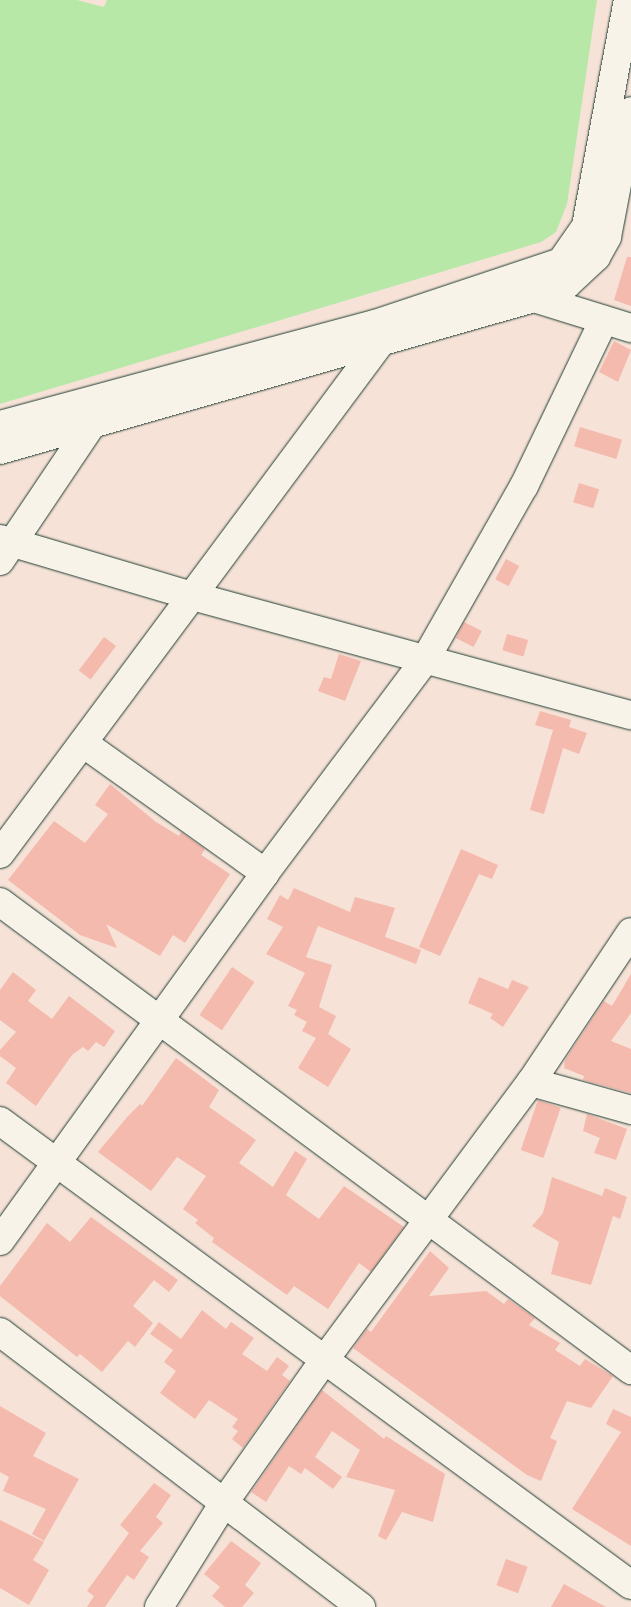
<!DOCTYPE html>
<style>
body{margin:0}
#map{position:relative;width:631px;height:1607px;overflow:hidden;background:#f6e2d6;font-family:Mali,sans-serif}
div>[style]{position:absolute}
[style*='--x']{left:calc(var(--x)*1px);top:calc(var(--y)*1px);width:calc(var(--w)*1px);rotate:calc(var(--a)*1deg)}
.green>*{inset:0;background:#b7e8a8}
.building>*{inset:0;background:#f4baad;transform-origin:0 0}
.roads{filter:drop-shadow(0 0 1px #1f3d34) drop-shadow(0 0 1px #1f3d34)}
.minor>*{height:28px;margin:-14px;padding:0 14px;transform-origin:14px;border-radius:14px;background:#f7f3e8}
.major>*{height:28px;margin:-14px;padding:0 14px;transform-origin:14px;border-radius:14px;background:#f7f3e8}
span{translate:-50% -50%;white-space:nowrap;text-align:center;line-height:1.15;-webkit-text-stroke:5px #f7f3e8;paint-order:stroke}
</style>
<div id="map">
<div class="green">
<div style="clip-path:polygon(0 0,77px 0,104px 7px,107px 0,597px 0,567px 204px,556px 232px,541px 242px,0 404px)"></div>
</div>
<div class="building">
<div style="clip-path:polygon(627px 257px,631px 257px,631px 306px,614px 300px)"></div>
<div style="clip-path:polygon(614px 341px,631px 350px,618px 382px,599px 372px)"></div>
<div style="left:580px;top:427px;width:44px;height:20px;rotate:17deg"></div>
<div style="left:579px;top:483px;width:21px;height:20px;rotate:17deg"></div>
<div style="left:506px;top:559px;width:15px;height:23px;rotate:28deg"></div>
<div style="left:464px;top:622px;width:20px;height:18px;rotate:27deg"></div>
<div style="left:507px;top:634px;width:22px;height:17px;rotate:16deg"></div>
<div style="left:104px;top:637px;width:15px;height:42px;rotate:37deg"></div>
<div style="clip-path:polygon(339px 654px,361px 661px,345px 701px,318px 691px,324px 677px,331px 679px)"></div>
<div style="clip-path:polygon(540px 711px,571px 720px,569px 727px,587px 733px,579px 754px,563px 748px,544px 814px,530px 810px,553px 730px,535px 725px)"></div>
<div style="clip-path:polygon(110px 784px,156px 822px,179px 836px,181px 832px,205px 849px,201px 855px,230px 874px,185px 943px,173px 935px,160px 956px,106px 924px,117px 948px,80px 935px,8px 880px,54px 821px,85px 843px,108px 814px,95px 805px)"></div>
<div style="clip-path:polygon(461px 849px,498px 865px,492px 879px,479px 874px,440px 956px,419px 947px)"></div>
<div style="clip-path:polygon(294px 888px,350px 912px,355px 897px,395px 908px,385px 937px,421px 950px,416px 964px,318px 926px,306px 957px,332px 965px,319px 1007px,336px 1016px,328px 1034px,351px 1049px,328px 1087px,298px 1068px,316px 1038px,302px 1031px,307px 1022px,294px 1015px,297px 1010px,288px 1006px,305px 973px,266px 954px,283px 927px,267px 919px,280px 895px,288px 900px)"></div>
<div style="left:232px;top:967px;width:27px;height:58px;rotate:34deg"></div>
<div style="clip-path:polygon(13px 972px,36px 990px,28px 1001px,52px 1019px,69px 996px,115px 1031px,104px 1047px,96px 1042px,88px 1051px,83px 1047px,72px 1055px,36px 1106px,6px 1083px,16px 1068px,0 1056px,0 1050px,16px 1032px,0 1020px,0 990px)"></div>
<div style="clip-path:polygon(631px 974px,631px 1013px,611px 1041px,631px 1049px,631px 1093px,583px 1080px,584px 1076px,564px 1068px,565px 1060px,604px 1001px,612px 1006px)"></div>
<div style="clip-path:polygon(479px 977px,508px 989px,512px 980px,529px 987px,503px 1027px,490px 1018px,493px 1014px,468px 1003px)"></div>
<div style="clip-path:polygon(176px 1058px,219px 1090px,209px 1107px,256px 1140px,239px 1163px,273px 1187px,295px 1151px,307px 1159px,286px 1195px,319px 1219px,344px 1186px,404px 1227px,371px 1272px,359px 1263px,328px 1309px,294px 1286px,287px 1295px,212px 1242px,214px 1238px,195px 1223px,198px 1220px,183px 1209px,206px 1176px,177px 1157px,151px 1191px,98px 1152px,128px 1116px,140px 1104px,142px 1106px)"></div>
<div style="left:538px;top:1100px;width:24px;height:53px;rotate:19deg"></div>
<div style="clip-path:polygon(587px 1114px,627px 1129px,616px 1160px,594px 1153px,600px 1138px,583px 1131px)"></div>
<div style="clip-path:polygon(552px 1177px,602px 1196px,605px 1188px,627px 1197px,620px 1219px,613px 1216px,591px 1285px,551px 1274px,559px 1242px,532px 1226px,543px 1213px)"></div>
<div style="clip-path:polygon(91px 1217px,178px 1280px,169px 1292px,154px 1280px,133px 1306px,153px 1323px,135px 1347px,128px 1341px,102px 1372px,80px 1354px,77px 1357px,0 1296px,0 1286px,47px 1223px,70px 1242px)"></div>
<div style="clip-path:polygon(430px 1251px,449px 1268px,429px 1296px,486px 1291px,504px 1304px,508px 1299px,535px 1318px,529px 1325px,560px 1343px,555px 1350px,580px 1366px,585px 1359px,613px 1376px,591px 1408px,567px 1401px,550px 1438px,557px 1441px,541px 1481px,527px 1475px,353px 1348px,367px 1329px,371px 1332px)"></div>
<div style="clip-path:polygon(202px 1310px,226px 1329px,231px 1322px,254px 1338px,242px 1354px,267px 1371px,277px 1357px,289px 1366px,282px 1375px,290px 1381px,243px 1448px,232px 1439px,238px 1431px,232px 1427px,238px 1419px,209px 1400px,195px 1419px,160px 1393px,176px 1371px,164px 1362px,173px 1350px,150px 1334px,159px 1322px,181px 1339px)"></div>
<div style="clip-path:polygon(322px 1390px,384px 1439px,386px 1436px,445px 1474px,433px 1522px,402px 1512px,386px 1540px,378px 1536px,395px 1490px,346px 1477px,360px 1450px,332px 1431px,315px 1457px,342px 1477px,333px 1489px,305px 1468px,301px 1474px,289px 1466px,266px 1502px,251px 1492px)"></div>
<div style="clip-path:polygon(0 1406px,46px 1433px,33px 1456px,79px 1479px,44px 1541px,32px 1534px,46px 1509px,3px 1491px,9px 1477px,0 1472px)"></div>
<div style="clip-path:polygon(613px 1409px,631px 1417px,631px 1546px,572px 1509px,621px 1432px,606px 1424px)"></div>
<div style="clip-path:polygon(154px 1483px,171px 1495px,156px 1517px,163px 1523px,140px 1551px,149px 1557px,134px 1580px,127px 1575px,105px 1607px,87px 1607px,94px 1596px,87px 1591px,129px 1533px,120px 1525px)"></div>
<div style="clip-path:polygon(0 1520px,44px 1542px,33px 1560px,49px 1570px,29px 1605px,0 1588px)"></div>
<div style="clip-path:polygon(231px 1541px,261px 1563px,245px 1585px,254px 1593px,242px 1607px,225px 1607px,212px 1596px,220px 1587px,204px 1574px)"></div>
<div style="left:506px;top:1559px;width:23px;height:28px;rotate:20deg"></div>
<div style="clip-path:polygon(564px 1584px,606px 1607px,551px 1607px)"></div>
</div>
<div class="roads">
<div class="minor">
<div style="--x:534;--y:298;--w:102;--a:17.2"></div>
<div style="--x:0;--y:539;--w:200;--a:16.5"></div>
<div style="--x:192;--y:596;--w:455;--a:15.2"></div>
<div style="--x:0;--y:561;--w:165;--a:-56.1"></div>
<div style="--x:83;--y:743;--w:224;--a:35.5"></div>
<div style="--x:0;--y:854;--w:637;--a:-53.36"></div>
<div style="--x:0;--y:902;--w:786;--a:36.56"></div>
<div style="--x:531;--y:1082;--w:104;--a:15.6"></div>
<div style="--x:0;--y:1121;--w:783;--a:36.33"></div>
<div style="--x:0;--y:1241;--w:453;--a:-54.2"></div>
<div style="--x:265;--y:873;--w:266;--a:-53.1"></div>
<div style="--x:425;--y:660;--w:200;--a:-60.4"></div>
<div style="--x:524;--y:486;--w:184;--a:-64.3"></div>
<div style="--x:0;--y:1332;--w:454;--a:37.3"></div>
<div style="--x:159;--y:1607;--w:121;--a:-58.1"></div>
<div style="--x:223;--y:1504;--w:177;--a:-54.9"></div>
<div style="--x:325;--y:1359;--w:345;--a:-53.4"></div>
<div style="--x:531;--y:1082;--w:180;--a:-56.3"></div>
</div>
<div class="major">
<div style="--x:0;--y:425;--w:388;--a:-15.1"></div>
<div style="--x:375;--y:324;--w:196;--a:-18.4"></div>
<div style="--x:561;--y:262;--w:44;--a:-55.2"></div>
<div style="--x:586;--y:226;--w:230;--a:-79.5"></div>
<div style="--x:0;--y:450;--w:555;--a:-15.89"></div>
<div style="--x:534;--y:298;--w:36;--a:-23"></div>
<div style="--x:567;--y:284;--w:40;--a:-43"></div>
<div style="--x:596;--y:257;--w:23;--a:-61"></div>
<div style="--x:607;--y:237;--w:128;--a:-79.2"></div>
</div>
</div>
</div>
